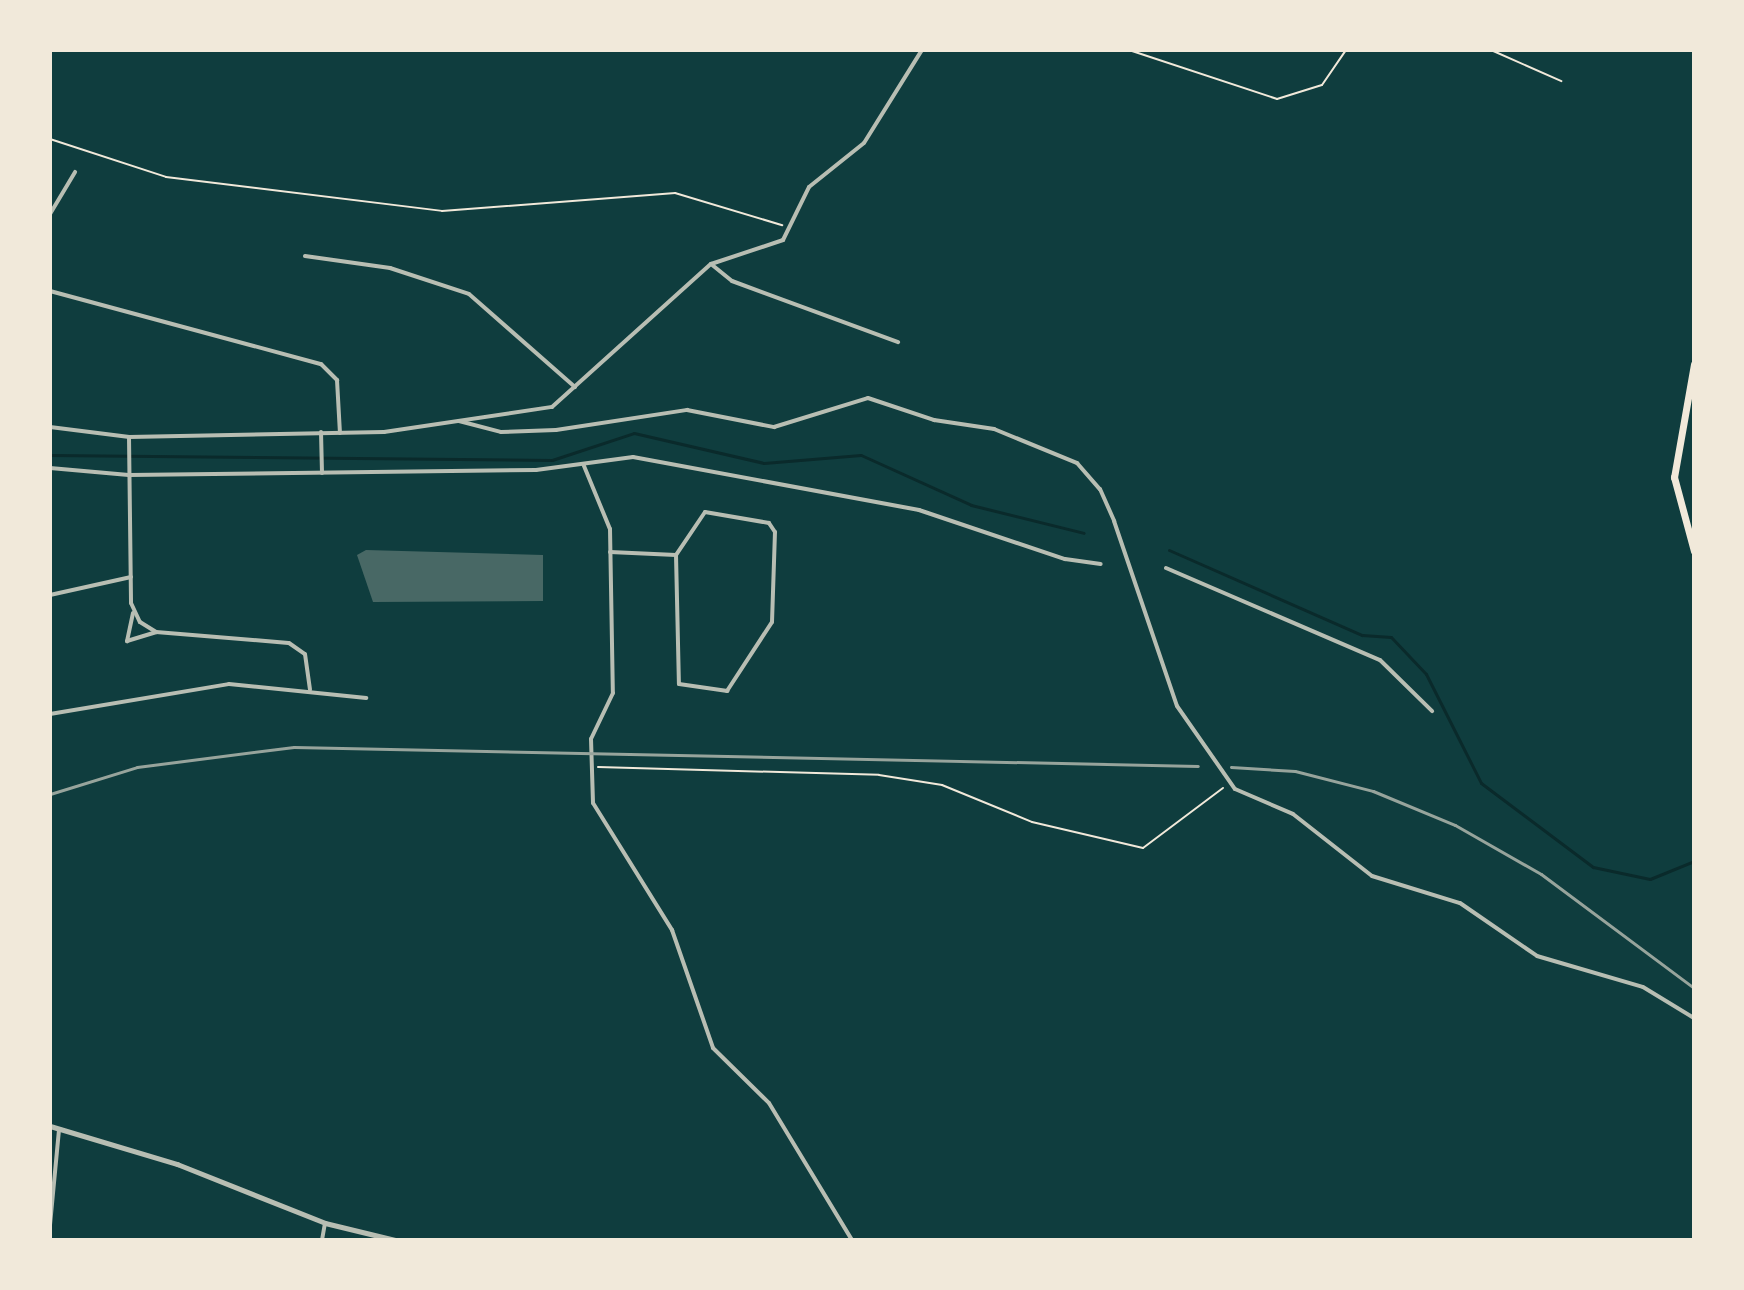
<!DOCTYPE html>
<style>
body{margin:0}
#map{position:relative;width:1744px;height:1290px;overflow:hidden;background:#0f3d3e;font-family:"Asap Condensed",sans-serif}
div>[style]{position:absolute}
[style*='--x']{left:calc(var(--x)*1px);top:calc(var(--y)*1px);width:calc(var(--w)*1px);rotate:calc(var(--a)*1deg)}
.stream>*{height:3px;margin:-1.5px;padding:0 1.5px;transform-origin:1.5px;border-radius:1.5px;background:#0a2a2b}
.building>*{inset:0;background:#486865}
.path>*{height:2px;margin:-1px;padding:0 1px;transform-origin:1px;border-radius:1px;background:#f1e9da}
.minor>*{height:4px;margin:-2px;padding:0 2px;transform-origin:2px;border-radius:2px;background:#b8beb3}
.tertiary>*{height:5px;margin:-2.5px;padding:0 2.5px;transform-origin:2.5px;border-radius:2.5px;background:#b8beb3}
.primary>*{height:7px;margin:-3.5px;padding:0 3.5px;transform-origin:3.5px;border-radius:3.5px;background:#f1e9da}
.rail>*{height:3px;margin:-1.5px;padding:0 1.5px;transform-origin:1.5px;border-radius:1.5px;background:#97a49c}
span{translate:-50% -50%;white-space:nowrap;text-align:center;line-height:1.15;-webkit-text-stroke:7px #f1e9da;paint-order:stroke}
.frame{position:absolute;inset:0;border:52px solid #f1e9da;pointer-events:none}
</style>
<div id="map">
<div class="stream">
<div style="--x:50;--y:455;--w:502;--a:0.57"></div>
<div style="--x:552;--y:460;--w:86;--a:-18.2"></div>
<div style="--x:634;--y:433;--w:133;--a:13"></div>
<div style="--x:764;--y:463;--w:97;--a:-4.7"></div>
<div style="--x:861;--y:455;--w:121;--a:24.4"></div>
<div style="--x:971;--y:505;--w:116;--a:13.9"></div>
<div style="--x:1169;--y:550;--w:211;--a:23.8"></div>
<div style="--x:1362;--y:635;--w:29;--a:4"></div>
<div style="--x:1391;--y:637;--w:51;--a:46.6"></div>
<div style="--x:1426;--y:674;--w:122;--a:63.2"></div>
<div style="--x:1481;--y:783;--w:140;--a:36.9"></div>
<div style="--x:1593;--y:867;--w:58;--a:11.9"></div>
<div style="--x:1650;--y:879;--w:48;--a:-22.2"></div>
</div>
<div class="building">
<div style="clip-path:polygon(366px 550px,543px 555px,543px 601px,373px 602px,357px 555px)"></div>
</div>
<div class="path">
<div style="--x:1129;--y:50;--w:156;--a:18.3"></div>
<div style="--x:1277;--y:99;--w:47;--a:-17.3"></div>
<div style="--x:1322;--y:85;--w:42;--a:-55.6"></div>
<div style="--x:1491;--y:50;--w:77;--a:23.9"></div>
<div style="--x:50;--y:139;--w:122;--a:18.1"></div>
<div style="--x:166;--y:177;--w:278;--a:7"></div>
<div style="--x:442;--y:211;--w:234;--a:-4.4"></div>
<div style="--x:675;--y:193;--w:112;--a:16.7"></div>
<div style="--x:598;--y:767;--w:281;--a:1.6"></div>
<div style="--x:879;--y:775;--w:64;--a:9"></div>
<div style="--x:942;--y:785;--w:97;--a:22.3"></div>
<div style="--x:1032;--y:822;--w:114;--a:13.2"></div>
<div style="--x:1143;--y:848;--w:100;--a:-36.9"></div>
</div>
<div class="minor">
<div style="--x:50;--y:214;--w:49;--a:-59.2"></div>
<div style="--x:305;--y:256;--w:86;--a:8"></div>
<div style="--x:390;--y:268;--w:83;--a:18.2"></div>
<div style="--x:469;--y:294;--w:141;--a:41.3"></div>
<div style="--x:711;--y:264;--w:27;--a:39"></div>
<div style="--x:732;--y:281;--w:177;--a:20.2"></div>
<div style="--x:50;--y:291;--w:281;--a:15.1"></div>
<div style="--x:321;--y:364;--w:23;--a:45"></div>
<div style="--x:337;--y:380;--w:53;--a:86.8"></div>
<div style="--x:459;--y:421;--w:43;--a:14.7"></div>
<div style="--x:501;--y:432;--w:55;--a:-2.1"></div>
<div style="--x:556;--y:430;--w:133;--a:-8.7"></div>
<div style="--x:687;--y:410;--w:89;--a:11.1"></div>
<div style="--x:774;--y:427;--w:98;--a:-17.1"></div>
<div style="--x:868;--y:398;--w:70;--a:18.4"></div>
<div style="--x:934;--y:420;--w:61;--a:8.5"></div>
<div style="--x:994;--y:429;--w:90;--a:22.3"></div>
<div style="--x:1077;--y:463;--w:35;--a:49"></div>
<div style="--x:1100;--y:489;--w:35;--a:66"></div>
<div style="--x:1114;--y:521;--w:195;--a:71.2"></div>
<div style="--x:1177;--y:706;--w:101;--a:55.1"></div>
<div style="--x:1235;--y:789;--w:63;--a:23.3"></div>
<div style="--x:1293;--y:814;--w:100;--a:38.1"></div>
<div style="--x:1372;--y:876;--w:92;--a:17.1"></div>
<div style="--x:1460;--y:903;--w:93;--a:34.5"></div>
<div style="--x:1537;--y:956;--w:110;--a:16.3"></div>
<div style="--x:1643;--y:987;--w:60;--a:31.3"></div>
<div style="--x:50;--y:427;--w:80;--a:7.2"></div>
<div style="--x:129;--y:437;--w:255;--a:-1.1"></div>
<div style="--x:384;--y:432;--w:170;--a:-8.5"></div>
<div style="--x:552;--y:407;--w:214;--a:-42"></div>
<div style="--x:711;--y:264;--w:76;--a:-18.4"></div>
<div style="--x:783;--y:240;--w:59;--a:-63.9"></div>
<div style="--x:809;--y:187;--w:70;--a:-38.7"></div>
<div style="--x:864;--y:143;--w:110;--a:-58.1"></div>
<div style="--x:321;--y:432;--w:41;--a:88.6"></div>
<div style="--x:129;--y:437;--w:166;--a:89.3"></div>
<div style="--x:131;--y:603;--w:21;--a:65"></div>
<div style="--x:140;--y:622;--w:19;--a:32"></div>
<div style="--x:156;--y:632;--w:133;--a:4.7"></div>
<div style="--x:289;--y:643;--w:19;--a:35"></div>
<div style="--x:305;--y:654;--w:36;--a:82"></div>
<div style="--x:584;--y:466;--w:68;--a:67.6"></div>
<div style="--x:610;--y:529;--w:164;--a:89"></div>
<div style="--x:613;--y:693;--w:51;--a:115.6"></div>
<div style="--x:591;--y:739;--w:64;--a:88.2"></div>
<div style="--x:593;--y:803;--w:150;--a:58.1"></div>
<div style="--x:672;--y:930;--w:125;--a:70.8"></div>
<div style="--x:713;--y:1048;--w:78;--a:44.5"></div>
<div style="--x:769;--y:1103;--w:160;--a:58.8"></div>
<div style="--x:50;--y:468;--w:79;--a:5.1"></div>
<div style="--x:129;--y:475;--w:407;--a:-0.7"></div>
<div style="--x:536;--y:470;--w:98;--a:-7.6"></div>
<div style="--x:633;--y:457;--w:291;--a:10.5"></div>
<div style="--x:919;--y:510;--w:154;--a:18.6"></div>
<div style="--x:1065;--y:559;--w:36;--a:8"></div>
<div style="--x:610;--y:552;--w:66;--a:2.6"></div>
<div style="--x:676;--y:555;--w:129;--a:88.7"></div>
<div style="--x:679;--y:684;--w:49;--a:8.3"></div>
<div style="--x:727;--y:691;--w:82;--a:-56.9"></div>
<div style="--x:772;--y:622;--w:90;--a:-88.1"></div>
<div style="--x:775;--y:532;--w:11;--a:-124"></div>
<div style="--x:769;--y:523;--w:65;--a:-170.2"></div>
<div style="--x:705;--y:512;--w:52;--a:124"></div>
<div style="--x:1166;--y:568;--w:233;--a:23.3"></div>
<div style="--x:1380;--y:660;--w:73;--a:44.4"></div>
<div style="--x:50;--y:595;--w:83;--a:-12.5"></div>
<div style="--x:133;--y:613;--w:29;--a:102"></div>
<div style="--x:127;--y:641;--w:30;--a:-17"></div>
<div style="--x:50;--y:714;--w:181;--a:-9.5"></div>
<div style="--x:229;--y:684;--w:138;--a:5.8"></div>
<div style="--x:50;--y:1225;--w:96;--a:-84.6"></div>
<div style="--x:322;--y:1240;--w:17;--a:-80"></div>
</div>
<div class="tertiary">
<div style="--x:50;--y:1126;--w:133;--a:16.7"></div>
<div style="--x:177;--y:1164;--w:159;--a:21.7"></div>
<div style="--x:325;--y:1223;--w:72;--a:13.7"></div>
</div>
<div class="primary">
<div style="--x:1694;--y:364;--w:115;--a:100"></div>
<div style="--x:1674;--y:477;--w:77;--a:74.9"></div>
</div>
<div class="rail">
<div style="--x:1231;--y:767;--w:64;--a:3.6"></div>
<div style="--x:1295;--y:771;--w:81;--a:14.4"></div>
<div style="--x:1373;--y:791;--w:89;--a:22.5"></div>
<div style="--x:1455;--y:825;--w:99;--a:29.7"></div>
<div style="--x:1541;--y:874;--w:191;--a:36.7"></div>
<div style="--x:50;--y:794;--w:91;--a:-17.2"></div>
<div style="--x:137;--y:767;--w:158;--a:-7.3"></div>
<div style="--x:294;--y:747;--w:904;--a:1.2"></div>
</div>
<div class="frame"></div>
</div>
